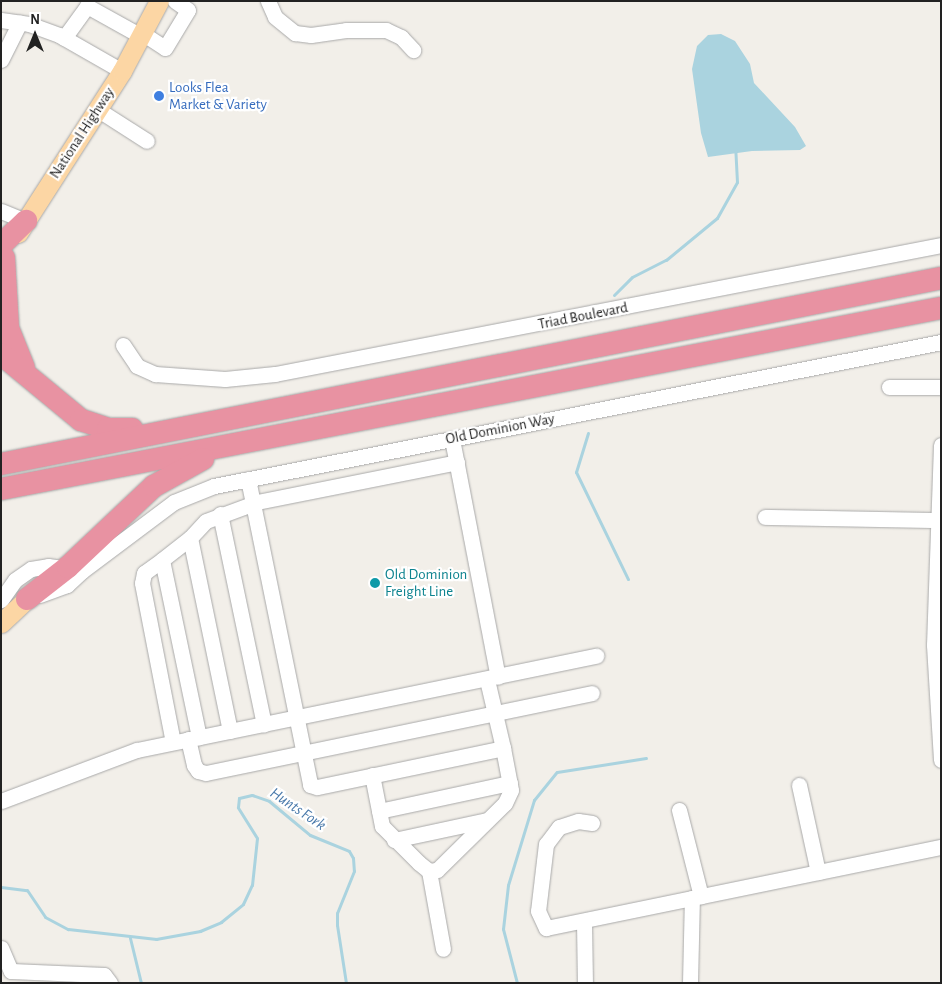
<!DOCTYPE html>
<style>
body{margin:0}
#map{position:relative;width:942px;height:984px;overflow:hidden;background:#f2efe9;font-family:"Alegreya Sans",sans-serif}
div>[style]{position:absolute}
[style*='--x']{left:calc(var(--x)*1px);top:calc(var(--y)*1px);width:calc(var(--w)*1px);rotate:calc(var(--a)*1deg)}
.water>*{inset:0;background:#aad3df}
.stream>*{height:3px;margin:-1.5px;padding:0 1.5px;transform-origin:1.5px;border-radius:1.5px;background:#aad3df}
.roads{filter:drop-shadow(0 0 1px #a9a9a9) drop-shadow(0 0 1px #a9a9a9)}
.minor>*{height:15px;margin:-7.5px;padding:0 7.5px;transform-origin:7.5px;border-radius:7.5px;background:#fff}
.major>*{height:19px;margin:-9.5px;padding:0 9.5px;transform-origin:9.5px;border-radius:9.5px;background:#fcd6a4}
.highway>*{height:22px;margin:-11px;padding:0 11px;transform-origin:11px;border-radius:11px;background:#e892a2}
.dots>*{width:14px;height:14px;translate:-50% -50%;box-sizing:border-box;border:2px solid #fff;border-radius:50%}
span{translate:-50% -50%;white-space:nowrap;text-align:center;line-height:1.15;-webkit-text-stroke:4.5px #fff;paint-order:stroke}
.shop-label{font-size:15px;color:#366cbe}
.left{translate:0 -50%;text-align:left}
.street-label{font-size:15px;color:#222}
.culture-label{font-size:15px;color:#0d838f}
.water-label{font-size:16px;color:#4a7aab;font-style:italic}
.frame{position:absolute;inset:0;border:2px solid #222;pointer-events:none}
.north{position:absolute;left:10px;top:10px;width:50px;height:50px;-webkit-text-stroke:4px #fff;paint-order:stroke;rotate:0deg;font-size:14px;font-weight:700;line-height:20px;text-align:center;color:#222}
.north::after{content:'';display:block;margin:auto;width:18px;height:22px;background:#222;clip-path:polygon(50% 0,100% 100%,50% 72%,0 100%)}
</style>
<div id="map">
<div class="water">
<div style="clip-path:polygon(721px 34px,735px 41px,750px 64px,754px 83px,795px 127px,806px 146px,800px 150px,752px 151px,708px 157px,701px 133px,692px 69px,697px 46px,708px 35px)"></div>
</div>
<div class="stream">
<div style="--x:614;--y:295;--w:25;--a:-45"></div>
<div style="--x:632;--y:277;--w:38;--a:-27"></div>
<div style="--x:666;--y:260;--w:66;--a:-39.5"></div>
<div style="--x:717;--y:218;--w:41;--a:-60.9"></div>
<div style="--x:737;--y:182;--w:33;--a:-93"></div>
<div style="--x:588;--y:433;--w:41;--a:107.1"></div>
<div style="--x:576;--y:472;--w:119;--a:64.1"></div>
<div style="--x:1;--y:887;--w:26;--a:7"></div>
<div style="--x:27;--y:890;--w:32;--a:56"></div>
<div style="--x:45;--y:917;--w:26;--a:28"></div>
<div style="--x:68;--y:929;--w:89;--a:6.5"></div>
<div style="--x:156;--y:939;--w:45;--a:-10.3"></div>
<div style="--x:200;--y:931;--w:23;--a:-23"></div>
<div style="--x:221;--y:922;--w:28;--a:-39"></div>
<div style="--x:243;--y:904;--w:21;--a:-65"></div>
<div style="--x:252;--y:885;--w:47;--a:-83.9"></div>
<div style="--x:257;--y:838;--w:36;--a:-122"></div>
<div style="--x:238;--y:807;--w:9;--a:-84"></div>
<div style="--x:239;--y:798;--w:13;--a:-13"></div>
<div style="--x:252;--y:795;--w:18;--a:19"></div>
<div style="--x:269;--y:801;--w:53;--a:39.7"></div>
<div style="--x:310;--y:835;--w:42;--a:22.3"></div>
<div style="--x:349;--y:851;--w:8;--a:60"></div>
<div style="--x:353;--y:858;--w:13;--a:86"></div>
<div style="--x:354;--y:871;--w:45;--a:112"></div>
<div style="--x:337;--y:913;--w:12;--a:90"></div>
<div style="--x:337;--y:925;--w:59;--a:81.2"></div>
<div style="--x:130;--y:938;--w:46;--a:76.3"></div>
<div style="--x:517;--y:983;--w:56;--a:-104.5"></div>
<div style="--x:503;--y:929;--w:44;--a:-83.5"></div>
<div style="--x:508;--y:885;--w:89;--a:-73"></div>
<div style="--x:534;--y:800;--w:36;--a:-51"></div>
<div style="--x:557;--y:772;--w:90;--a:-8.9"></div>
</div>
<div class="roads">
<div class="minor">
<div style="--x:268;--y:1;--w:17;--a:66"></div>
<div style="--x:275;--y:17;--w:26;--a:39"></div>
<div style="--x:295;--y:33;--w:16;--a:7"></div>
<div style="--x:311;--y:35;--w:35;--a:-8"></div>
<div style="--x:346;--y:30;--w:40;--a:0"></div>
<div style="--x:386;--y:30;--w:17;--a:25"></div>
<div style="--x:401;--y:37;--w:18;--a:47"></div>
<div style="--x:1;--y:20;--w:28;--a:8"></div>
<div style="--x:29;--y:24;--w:32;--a:20"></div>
<div style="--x:59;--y:35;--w:73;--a:29.7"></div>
<div style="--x:142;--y:33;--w:27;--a:33"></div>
<div style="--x:165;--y:48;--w:44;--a:-58.8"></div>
<div style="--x:188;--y:10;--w:16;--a:-145"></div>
<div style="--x:64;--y:38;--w:39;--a:-54"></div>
<div style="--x:87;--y:6;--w:62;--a:29.1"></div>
<div style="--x:1;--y:60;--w:42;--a:-63.4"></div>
<div style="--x:97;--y:109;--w:59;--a:32.6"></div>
<div style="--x:1;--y:211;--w:27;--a:22"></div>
<div style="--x:123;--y:345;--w:25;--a:56"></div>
<div style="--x:137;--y:366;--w:20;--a:24"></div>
<div style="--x:155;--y:374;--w:70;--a:4.1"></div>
<div style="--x:225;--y:379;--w:50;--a:-5.7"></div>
<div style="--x:275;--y:374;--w:678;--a:-10.96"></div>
<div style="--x:889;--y:387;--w:52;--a:0"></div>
<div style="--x:452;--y:439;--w:242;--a:79.1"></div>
<div style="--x:941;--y:445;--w:200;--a:92"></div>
<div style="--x:934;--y:645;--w:115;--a:86.5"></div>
<div style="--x:248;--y:479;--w:312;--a:78.5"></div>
<div style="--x:310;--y:785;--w:7;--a:16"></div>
<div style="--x:317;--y:787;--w:190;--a:-11.8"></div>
<div style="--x:503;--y:748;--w:70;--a:-103.2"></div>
<div style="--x:220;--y:514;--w:215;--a:78.2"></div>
<div style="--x:765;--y:517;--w:173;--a:1"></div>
<div style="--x:190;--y:538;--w:36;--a:142"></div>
<div style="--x:162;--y:560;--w:181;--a:78.2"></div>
<div style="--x:162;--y:560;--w:22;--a:144"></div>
<div style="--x:144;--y:573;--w:10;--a:101"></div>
<div style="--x:142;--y:583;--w:162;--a:79"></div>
<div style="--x:82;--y:571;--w:115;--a:-36.9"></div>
<div style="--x:174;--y:502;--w:43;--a:-21.8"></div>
<div style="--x:214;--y:486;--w:741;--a:-11.2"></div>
<div style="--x:1;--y:600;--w:24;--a:-55"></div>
<div style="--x:15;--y:580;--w:19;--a:-35"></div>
<div style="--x:31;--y:569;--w:17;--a:-10"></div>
<div style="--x:48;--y:566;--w:34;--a:8"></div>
<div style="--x:82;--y:571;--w:21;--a:137"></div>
<div style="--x:67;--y:585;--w:29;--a:160"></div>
<div style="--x:230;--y:731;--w:197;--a:-101.7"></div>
<div style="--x:190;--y:538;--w:23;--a:-47"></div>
<div style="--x:206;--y:521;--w:54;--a:-20.4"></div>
<div style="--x:257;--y:502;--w:204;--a:-11.3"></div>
<div style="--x:188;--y:739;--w:27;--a:77"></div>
<div style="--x:194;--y:765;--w:7;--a:56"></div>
<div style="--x:198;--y:771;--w:8;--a:14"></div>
<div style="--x:206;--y:773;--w:394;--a:-11.7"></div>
<div style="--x:372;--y:775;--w:52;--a:78.9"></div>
<div style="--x:382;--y:826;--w:52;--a:45"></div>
<div style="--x:419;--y:863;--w:13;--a:39"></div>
<div style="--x:429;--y:871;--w:8;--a:-7"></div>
<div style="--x:437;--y:870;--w:95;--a:-44.6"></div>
<div style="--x:505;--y:803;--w:14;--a:-65"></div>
<div style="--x:511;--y:790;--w:43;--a:-100.8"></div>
<div style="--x:799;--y:785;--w:89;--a:77.7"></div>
<div style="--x:1;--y:801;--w:145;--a:-20.6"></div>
<div style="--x:137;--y:750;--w:469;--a:-11.6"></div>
<div style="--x:679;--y:810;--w:89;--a:75.7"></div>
<div style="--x:379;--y:811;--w:134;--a:-12.1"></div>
<div style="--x:592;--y:823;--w:14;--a:-172"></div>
<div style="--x:578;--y:821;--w:20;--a:162"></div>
<div style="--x:559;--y:827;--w:21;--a:127"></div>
<div style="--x:546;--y:844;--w:67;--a:96.8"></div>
<div style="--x:538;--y:911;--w:19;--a:65"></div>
<div style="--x:546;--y:928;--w:403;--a:-11.6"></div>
<div style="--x:394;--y:840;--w:95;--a:-12.1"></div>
<div style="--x:429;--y:871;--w:79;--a:79.8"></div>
<div style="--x:584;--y:922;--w:61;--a:89.1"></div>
<div style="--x:1;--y:948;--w:25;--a:67"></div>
<div style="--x:11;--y:971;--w:93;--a:2.5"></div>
<div style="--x:104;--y:975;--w:10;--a:53"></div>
<div style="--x:690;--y:983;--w:85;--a:-88.7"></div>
</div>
<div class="major">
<div style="--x:18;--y:233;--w:193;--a:-57.3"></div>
<div style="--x:122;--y:71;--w:79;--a:-62.1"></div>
<div style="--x:1;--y:623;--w:35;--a:-43"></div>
</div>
<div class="highway">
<div style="--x:1;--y:245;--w:35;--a:-44"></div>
<div style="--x:4;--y:258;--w:70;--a:86.7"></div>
<div style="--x:8;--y:328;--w:43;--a:68.2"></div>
<div style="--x:1;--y:354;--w:104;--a:39.5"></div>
<div style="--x:81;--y:420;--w:28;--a:18"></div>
<div style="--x:108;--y:429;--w:24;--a:0"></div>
<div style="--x:1;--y:464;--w:958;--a:-11.19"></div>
<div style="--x:1;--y:489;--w:957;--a:-10.9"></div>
<div style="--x:27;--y:599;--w:52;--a:-38"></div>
<div style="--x:68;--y:567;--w:118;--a:-43.3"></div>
<div style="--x:154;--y:486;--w:56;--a:-28.9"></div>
</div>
</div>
<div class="dots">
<div style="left:159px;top:96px;background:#3f7fe0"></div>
<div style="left:375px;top:583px;background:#0f9aa8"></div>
</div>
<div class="shop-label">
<span class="left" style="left:169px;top:96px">Looks Flea<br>Market &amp; Variety</span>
</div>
<div class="street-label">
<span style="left:82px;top:133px;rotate:-57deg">National Highway</span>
<span style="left:583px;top:316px;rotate:-11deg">Triad Boulevard</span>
<span style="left:500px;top:429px;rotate:-11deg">Old Dominion Way</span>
</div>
<div class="culture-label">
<span class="left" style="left:385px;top:583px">Old Dominion<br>Freight Line</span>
</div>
<div class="water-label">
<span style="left:298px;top:809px;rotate:34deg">Hunts Fork</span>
</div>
<div class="frame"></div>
<div class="north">N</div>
</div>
